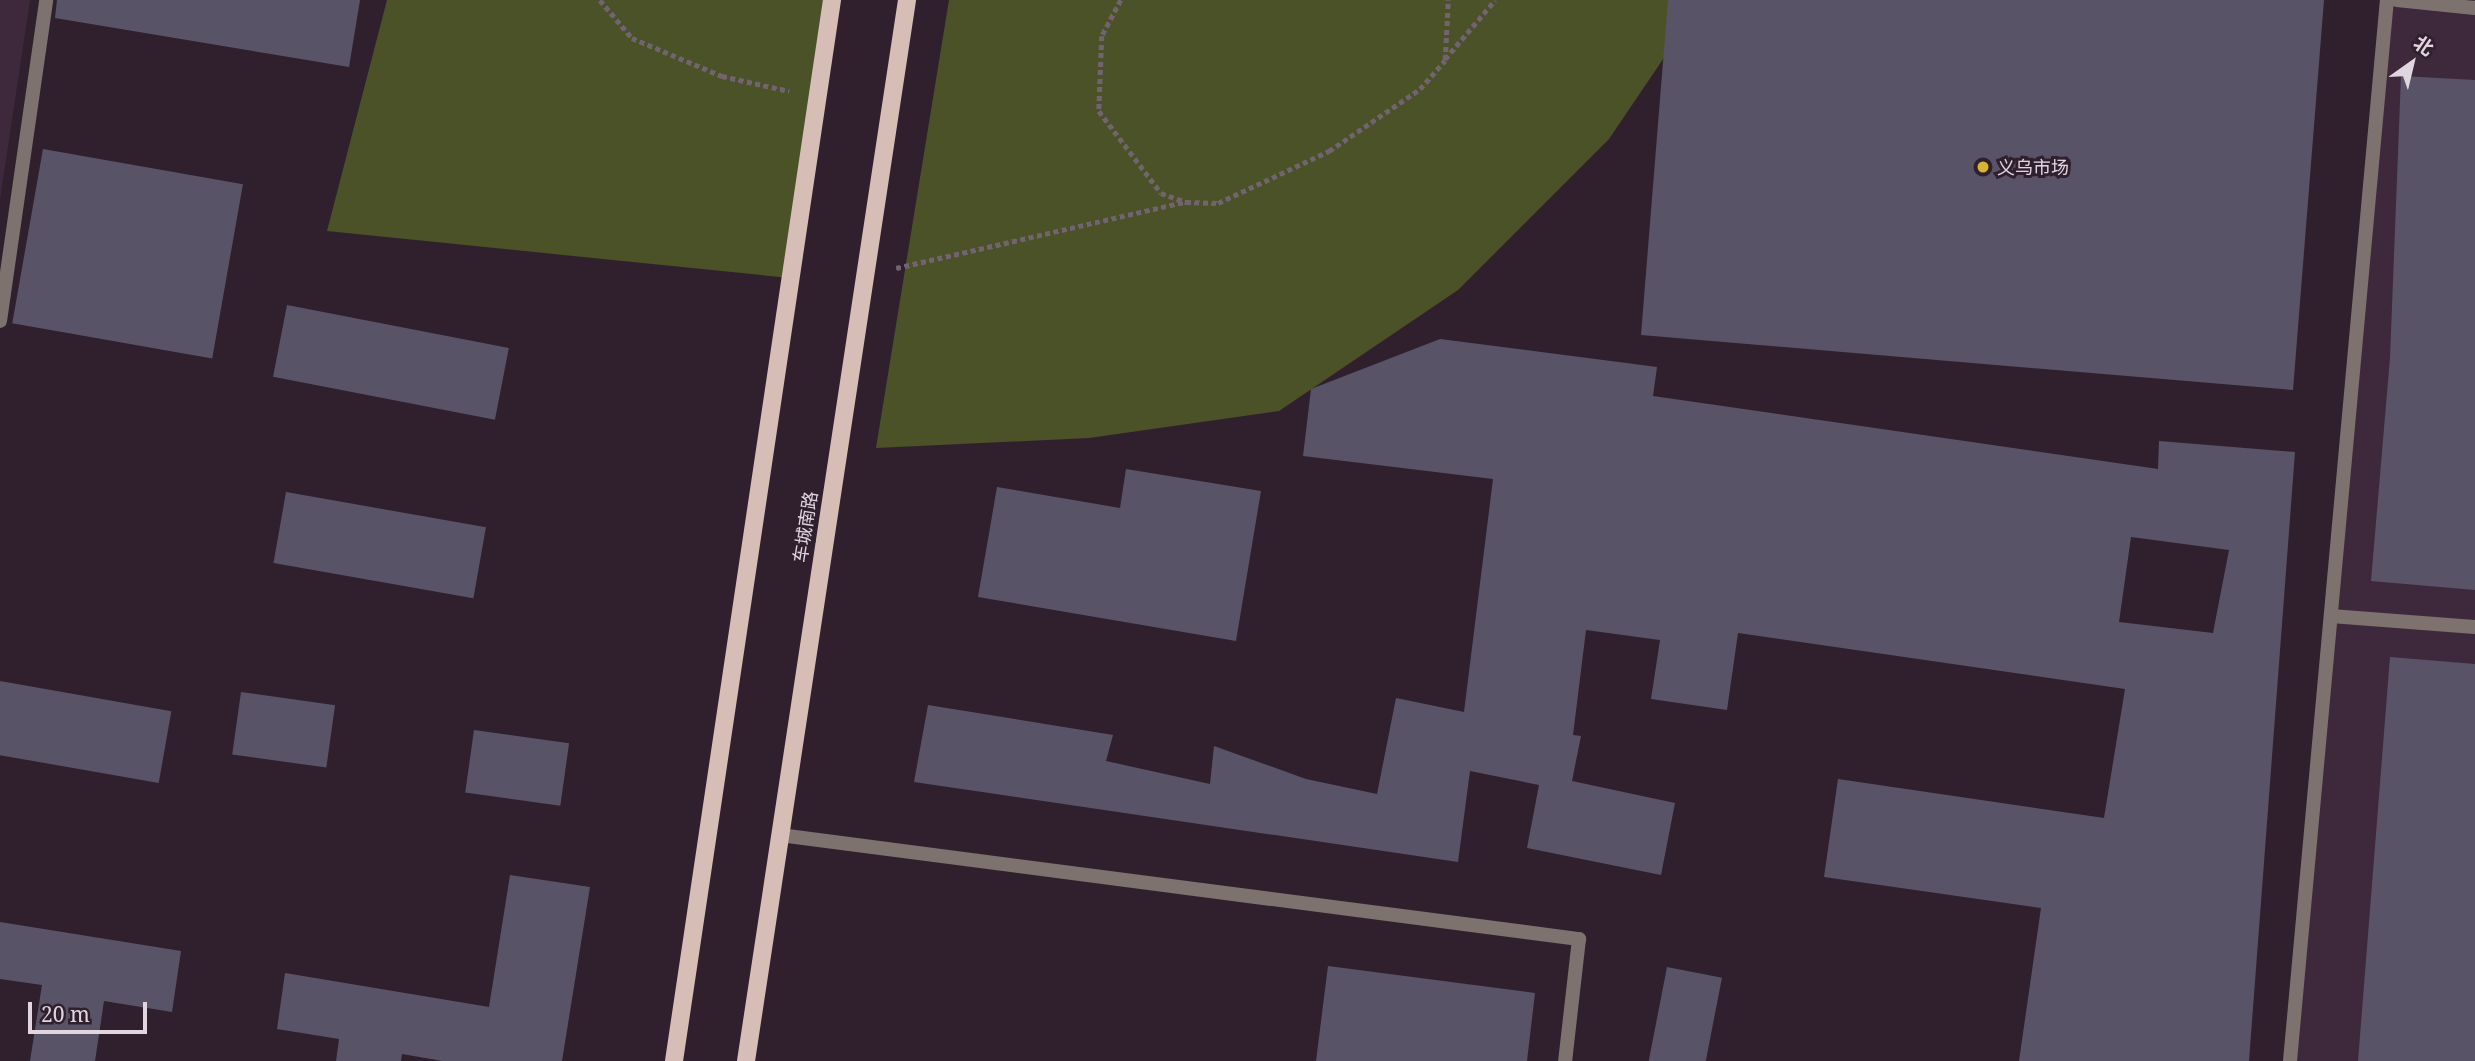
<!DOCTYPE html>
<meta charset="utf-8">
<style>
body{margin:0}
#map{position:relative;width:2475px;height:1061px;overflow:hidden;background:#30202e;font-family:"Noto Serif","Noto Sans SC",serif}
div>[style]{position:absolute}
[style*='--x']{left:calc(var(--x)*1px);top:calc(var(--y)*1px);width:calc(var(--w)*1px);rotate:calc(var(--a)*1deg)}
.built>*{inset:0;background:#3d293b}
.green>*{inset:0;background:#4c5227}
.building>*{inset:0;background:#595368;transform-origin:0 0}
.path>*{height:4.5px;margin-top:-2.25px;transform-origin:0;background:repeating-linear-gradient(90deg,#726370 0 5px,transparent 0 8.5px)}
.lane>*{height:14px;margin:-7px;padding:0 7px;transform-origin:7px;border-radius:7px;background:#7d726e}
.street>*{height:14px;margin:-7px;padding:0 7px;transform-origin:7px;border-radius:7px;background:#7d726e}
.primary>*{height:18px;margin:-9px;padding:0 9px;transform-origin:9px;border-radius:9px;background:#d6beb6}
.dots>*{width:19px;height:19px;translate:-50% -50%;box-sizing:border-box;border:4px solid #30202e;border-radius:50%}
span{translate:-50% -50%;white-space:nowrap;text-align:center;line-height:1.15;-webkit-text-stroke:6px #30202e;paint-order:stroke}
.poi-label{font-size:18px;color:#e1d6e0}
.left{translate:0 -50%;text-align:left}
.street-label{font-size:18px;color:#e1d6e0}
.north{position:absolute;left:2377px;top:28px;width:70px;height:70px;-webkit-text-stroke:5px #30202e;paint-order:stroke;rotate:34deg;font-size:19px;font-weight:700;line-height:28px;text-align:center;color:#e1d6e0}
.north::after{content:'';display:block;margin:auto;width:24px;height:32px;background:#e1d6e0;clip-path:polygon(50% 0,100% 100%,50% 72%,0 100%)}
.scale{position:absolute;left:28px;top:1002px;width:119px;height:32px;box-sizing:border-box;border:4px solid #e1d6e0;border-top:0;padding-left:9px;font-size:21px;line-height:24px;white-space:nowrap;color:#e1d6e0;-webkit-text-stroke:5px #30202e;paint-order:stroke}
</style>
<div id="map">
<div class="built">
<div style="clip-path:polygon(0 0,30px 0,0 199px)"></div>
<div style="clip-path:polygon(2387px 0,2475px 0,2475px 1061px,2290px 1061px)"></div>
</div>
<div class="green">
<div style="clip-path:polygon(387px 0,832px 0,790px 278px,327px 231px)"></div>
<div style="clip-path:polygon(949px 0,1703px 0,1609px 139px,1458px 290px,1279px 411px,1089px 438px,876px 448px)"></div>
</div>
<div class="building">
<div style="clip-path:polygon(57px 0,360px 0,349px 67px,55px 18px)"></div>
<div style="clip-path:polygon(1668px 0,2324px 0,2293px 390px,1641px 335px)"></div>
<div style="clip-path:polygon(2401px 76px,2475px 80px,2475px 590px,2371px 581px,2390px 358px)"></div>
<div style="left:43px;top:149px;width:203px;height:177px;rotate:10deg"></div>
<div style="left:287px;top:305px;width:226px;height:73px;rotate:11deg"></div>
<div style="clip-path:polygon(evenodd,1440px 339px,1657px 367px,1653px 396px,2158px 469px,2159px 441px,2295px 452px,2249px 1061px,2019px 1061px,2041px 908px,1824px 877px,1838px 779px,2104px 818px,2125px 689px,1738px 633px,1727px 710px,1651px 699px,1660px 640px,1586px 630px,1573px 735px,1581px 736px,1572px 781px,1675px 803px,1661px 875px,1527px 848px,1539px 785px,1470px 771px,1458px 862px,914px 782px,928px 705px,1113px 735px,1106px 761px,1210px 784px,1214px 746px,1306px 779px,1377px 794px,1396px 698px,1464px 712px,1493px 479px,1303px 456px,1311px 389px,1440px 339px,2131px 537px,2229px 550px,2213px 633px,2119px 622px,2131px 537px)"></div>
<div style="clip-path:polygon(1126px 469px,1261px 491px,1236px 641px,978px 597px,997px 487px,1120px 508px)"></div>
<div style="left:286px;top:492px;width:203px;height:72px;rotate:10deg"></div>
<div style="clip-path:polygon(2390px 657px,2475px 664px,2475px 1061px,2358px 1061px)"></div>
<div style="left:0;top:681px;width:174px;height:73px;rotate:10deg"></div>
<div style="left:241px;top:692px;width:95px;height:63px;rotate:8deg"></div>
<div style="left:474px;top:730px;width:96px;height:63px;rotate:8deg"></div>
<div style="clip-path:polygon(510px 875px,590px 887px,562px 1061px,443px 1061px,402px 1054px,401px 1061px,336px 1061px,339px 1039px,277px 1029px,285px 973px,489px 1007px)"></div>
<div style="clip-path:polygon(0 922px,181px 951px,172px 1012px,104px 1001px,95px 1061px,30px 1061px,42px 985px,0 979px)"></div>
<div style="clip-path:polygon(1328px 966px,1535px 993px,1527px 1061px,1316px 1061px)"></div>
<div style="left:1667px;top:967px;width:56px;height:96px;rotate:11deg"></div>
</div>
<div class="path">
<div style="--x:600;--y:0;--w:50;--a:49.9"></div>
<div style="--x:632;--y:38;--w:98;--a:22.9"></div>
<div style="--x:722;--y:76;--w:69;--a:12.6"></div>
<div style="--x:1121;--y:0;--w:41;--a:117.8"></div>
<div style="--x:1102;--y:36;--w:75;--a:92.3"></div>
<div style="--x:1099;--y:111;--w:103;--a:52.9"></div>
<div style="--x:1161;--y:193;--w:27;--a:20"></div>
<div style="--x:1186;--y:202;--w:32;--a:2"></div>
<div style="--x:1218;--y:203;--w:123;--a:-25.1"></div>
<div style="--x:1329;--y:151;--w:110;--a:-34.3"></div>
<div style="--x:1420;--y:89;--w:38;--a:-49"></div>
<div style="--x:1445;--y:60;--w:60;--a:-87.1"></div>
<div style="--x:1445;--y:59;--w:77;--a:-49.7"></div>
<div style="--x:896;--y:268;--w:296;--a:-12.9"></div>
</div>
<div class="lane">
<div style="--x:2397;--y:0;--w:78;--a:5.9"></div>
<div style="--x:780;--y:835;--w:806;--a:7.42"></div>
<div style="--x:1579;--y:939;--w:123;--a:96.5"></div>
</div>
<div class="street">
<div style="--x:0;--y:321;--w:324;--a:-81.8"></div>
<div style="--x:2331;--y:616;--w:144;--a:4.4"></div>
<div style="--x:2290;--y:1061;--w:1065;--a:-84.78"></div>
</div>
<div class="primary">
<div style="--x:674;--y:1061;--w:1073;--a:-81.53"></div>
<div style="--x:746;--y:1061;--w:1073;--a:-81.37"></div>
</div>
<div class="dots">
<div style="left:1983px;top:167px;background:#d6b534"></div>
</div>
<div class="poi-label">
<span class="left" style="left:1997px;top:167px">义乌市场</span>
</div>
<div class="street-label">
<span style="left:805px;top:527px;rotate:-81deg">车城南路</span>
</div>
<div class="north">北</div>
<div class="scale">20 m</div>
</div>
